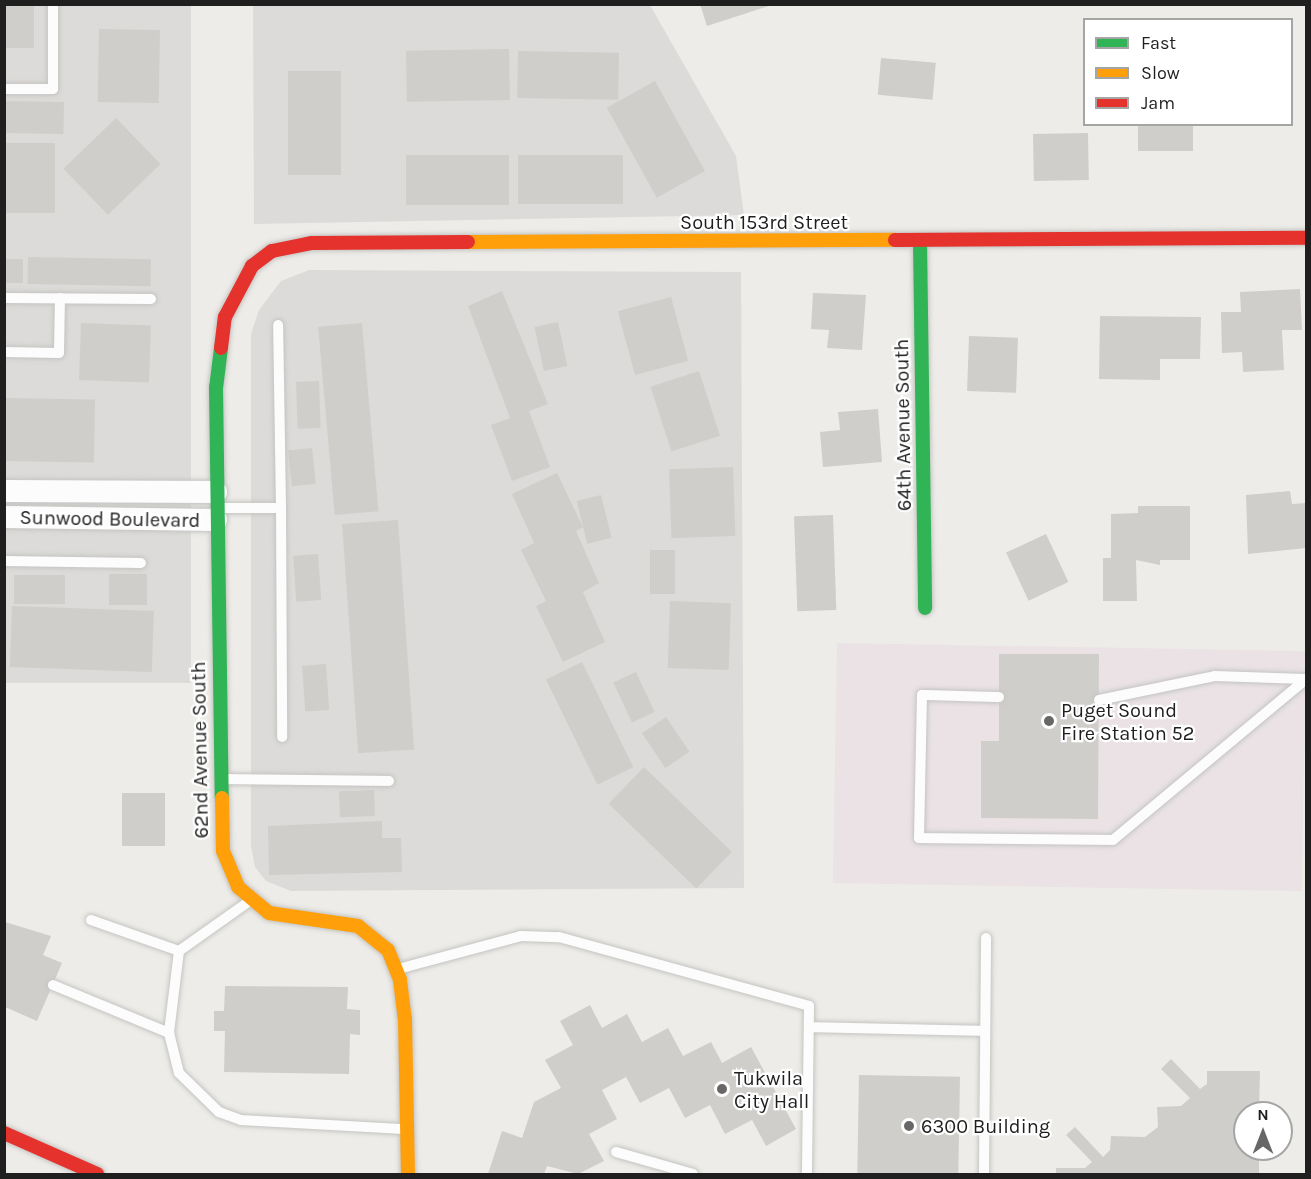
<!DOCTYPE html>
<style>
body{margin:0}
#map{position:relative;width:1311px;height:1179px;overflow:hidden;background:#edece8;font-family:Karla,sans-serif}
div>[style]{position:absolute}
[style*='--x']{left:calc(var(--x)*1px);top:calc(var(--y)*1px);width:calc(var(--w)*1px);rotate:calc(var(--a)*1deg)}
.residential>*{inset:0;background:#dcdbd9;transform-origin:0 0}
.industrial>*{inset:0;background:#eae2e5;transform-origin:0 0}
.building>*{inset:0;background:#d0cecb;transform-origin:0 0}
.roads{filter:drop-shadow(0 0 2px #c4c4c2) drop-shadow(0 0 2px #c4c4c2)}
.lane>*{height:10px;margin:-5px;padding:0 5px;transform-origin:5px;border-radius:5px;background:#fcfcfc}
.street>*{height:22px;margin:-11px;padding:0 11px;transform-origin:11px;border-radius:11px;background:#fcfcfc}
.fast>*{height:14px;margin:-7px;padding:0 7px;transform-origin:7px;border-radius:7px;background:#30b455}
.slow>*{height:14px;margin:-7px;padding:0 7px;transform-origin:7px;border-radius:7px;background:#ff9f0a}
.jam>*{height:14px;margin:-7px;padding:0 7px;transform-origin:7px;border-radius:7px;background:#e5322d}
.dots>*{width:16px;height:16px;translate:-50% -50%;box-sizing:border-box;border:3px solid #fff;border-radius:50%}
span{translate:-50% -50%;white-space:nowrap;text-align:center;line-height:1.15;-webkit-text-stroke:4.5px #fff;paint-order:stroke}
.street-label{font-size:20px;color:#1f1f1f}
.poi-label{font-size:20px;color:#1f1f1f}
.left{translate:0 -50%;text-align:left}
.frame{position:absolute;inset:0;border:6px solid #1f1f1f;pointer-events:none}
.legend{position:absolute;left:1083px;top:18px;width:210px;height:108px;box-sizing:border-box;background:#fff;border:2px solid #a5a5a5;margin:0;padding:8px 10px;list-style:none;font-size:18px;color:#1f1f1f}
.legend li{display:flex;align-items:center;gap:12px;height:30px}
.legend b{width:30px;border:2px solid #a5a5a5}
.north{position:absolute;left:1233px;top:1101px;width:60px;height:60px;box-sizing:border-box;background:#fff;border:2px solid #a5a5a5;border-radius:50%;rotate:0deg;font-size:16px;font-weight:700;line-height:24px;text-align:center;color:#1f1f1f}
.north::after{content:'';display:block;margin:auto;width:21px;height:27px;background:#676765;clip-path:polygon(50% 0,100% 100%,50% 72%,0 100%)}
</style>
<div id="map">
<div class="residential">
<div style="left:5px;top:5px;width:186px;height:678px"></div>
<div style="clip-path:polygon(253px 5px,650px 5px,736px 156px,744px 215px,254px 224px)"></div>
<div style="clip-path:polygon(309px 270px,741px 272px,744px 888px,291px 891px,266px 881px,255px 867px,251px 846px,251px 334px,259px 310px,281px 281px)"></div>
</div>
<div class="industrial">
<div style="left:837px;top:643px;width:469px;height:240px;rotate:1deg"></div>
</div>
<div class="building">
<div style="left:6px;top:4px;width:28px;height:44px"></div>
<div style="clip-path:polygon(700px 4px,772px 4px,772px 5px,707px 26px)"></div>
<div style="left:99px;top:29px;width:61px;height:73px;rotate:1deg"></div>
<div style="left:509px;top:49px;width:51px;height:103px;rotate:89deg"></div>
<div style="left:518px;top:51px;width:101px;height:47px;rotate:1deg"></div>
<div style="left:881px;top:58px;width:55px;height:37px;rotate:5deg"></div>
<div style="left:288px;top:71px;width:53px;height:104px"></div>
<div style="left:655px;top:81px;width:103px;height:55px;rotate:61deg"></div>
<div style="left:4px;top:101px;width:60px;height:32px;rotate:1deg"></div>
<div style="left:116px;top:118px;width:64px;height:73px;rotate:46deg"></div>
<div style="left:1138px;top:124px;width:55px;height:27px"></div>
<div style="left:1088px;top:133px;width:47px;height:55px;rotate:89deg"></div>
<div style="left:4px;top:143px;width:51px;height:70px"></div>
<div style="left:406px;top:155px;width:103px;height:50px"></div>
<div style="left:518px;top:155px;width:105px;height:49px"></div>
<div style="left:28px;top:257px;width:123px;height:27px;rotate:1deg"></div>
<div style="left:4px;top:259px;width:19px;height:24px"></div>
<div style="clip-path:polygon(1300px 289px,1302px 330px,1282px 330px,1284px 370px,1243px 372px,1242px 352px,1222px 353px,1221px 312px,1241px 312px,1240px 292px)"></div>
<div style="clip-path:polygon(502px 291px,548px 404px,529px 411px,550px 467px,512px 481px,491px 425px,510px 418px,468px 306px)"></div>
<div style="clip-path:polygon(813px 293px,866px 295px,862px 350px,827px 348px,829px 330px,811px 329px)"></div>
<div style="left:671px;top:297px;width:66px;height:55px;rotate:75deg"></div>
<div style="clip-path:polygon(1100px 316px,1201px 317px,1200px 359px,1160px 359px,1160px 380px,1099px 379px)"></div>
<div style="left:558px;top:322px;width:45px;height:24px;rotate:78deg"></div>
<div style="left:81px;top:323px;width:70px;height:57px;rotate:2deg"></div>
<div style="left:362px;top:323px;width:189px;height:44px;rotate:85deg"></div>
<div style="left:969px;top:336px;width:49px;height:55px;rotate:2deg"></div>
<div style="left:699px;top:371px;width:68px;height:51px;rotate:72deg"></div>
<div style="left:319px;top:381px;width:47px;height:23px;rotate:88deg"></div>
<div style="left:4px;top:398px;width:91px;height:63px;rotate:1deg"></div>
<div style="clip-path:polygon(878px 409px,882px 462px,823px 467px,820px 432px,840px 430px,838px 412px)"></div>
<div style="left:312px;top:448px;width:36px;height:24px;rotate:84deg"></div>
<div style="left:733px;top:467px;width:69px;height:64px;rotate:88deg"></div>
<div style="clip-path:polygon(557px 473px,583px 527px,576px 531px,599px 583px,583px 592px,605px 642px,563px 662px,536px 606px,546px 601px,521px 550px,534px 543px,512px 494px)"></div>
<div style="clip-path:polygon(1290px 491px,1292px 504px,1306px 503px,1306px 548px,1248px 554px,1246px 495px)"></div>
<div style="left:601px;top:495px;width:44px;height:25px;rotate:76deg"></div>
<div style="clip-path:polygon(1138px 506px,1190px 506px,1190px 560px,1160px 560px,1160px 565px,1136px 560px,1137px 601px,1103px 601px,1103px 558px,1111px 558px,1111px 514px,1138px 513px)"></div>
<div style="left:833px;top:515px;width:95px;height:39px;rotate:88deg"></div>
<div style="left:398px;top:520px;width:230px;height:56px;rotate:86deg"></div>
<div style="left:1046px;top:534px;width:53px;height:44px;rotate:65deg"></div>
<div style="left:650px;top:550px;width:25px;height:44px"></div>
<div style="left:318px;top:554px;width:46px;height:25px;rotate:86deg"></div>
<div style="left:109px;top:574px;width:38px;height:31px"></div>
<div style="left:14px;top:575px;width:51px;height:29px"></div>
<div style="left:670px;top:601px;width:61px;height:67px;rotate:2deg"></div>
<div style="left:12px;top:606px;width:142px;height:61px;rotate:2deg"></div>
<div style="clip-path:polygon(999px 654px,1099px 654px,1098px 819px,981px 818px,981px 741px,999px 741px)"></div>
<div style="left:582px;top:662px;width:117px;height:40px;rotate:64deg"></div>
<div style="left:326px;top:664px;width:46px;height:24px;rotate:86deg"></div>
<div style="left:636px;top:672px;width:44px;height:25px;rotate:65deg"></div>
<div style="left:666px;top:717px;width:42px;height:29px;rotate:56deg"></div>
<div style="left:644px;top:767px;width:122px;height:51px;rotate:44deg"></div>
<div style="left:374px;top:790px;width:26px;height:35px;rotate:88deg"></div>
<div style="left:122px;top:793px;width:43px;height:53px"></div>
<div style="clip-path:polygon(382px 821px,382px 838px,401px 838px,402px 872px,269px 875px,268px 826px)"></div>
<div style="clip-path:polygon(5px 922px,51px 936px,43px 955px,62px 963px,37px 1021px,5px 1007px)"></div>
<div style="clip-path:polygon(225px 986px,348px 987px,347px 1009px,360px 1010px,360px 1035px,350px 1034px,349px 1074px,224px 1072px,225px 1031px,214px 1031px,214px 1011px,224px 1011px)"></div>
<div style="clip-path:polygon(590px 1005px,602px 1028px,627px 1014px,642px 1042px,668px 1028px,683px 1056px,711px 1042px,722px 1063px,751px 1047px,796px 1129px,766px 1146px,752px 1120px,725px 1134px,710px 1105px,685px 1118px,669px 1088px,640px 1103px,626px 1077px,602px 1090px,617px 1119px,589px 1134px,604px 1161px,578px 1174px,547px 1166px,544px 1174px,488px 1174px,502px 1131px,522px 1138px,534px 1102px,561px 1088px,545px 1060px,573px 1045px,560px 1021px)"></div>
<div style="clip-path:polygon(1171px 1059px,1200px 1089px,1207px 1084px,1207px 1071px,1260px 1071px,1259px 1113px,1245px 1113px,1245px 1149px,1259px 1149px,1259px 1174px,1056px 1174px,1056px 1168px,1085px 1168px,1092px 1162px,1066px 1135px,1075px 1127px,1103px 1157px,1110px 1150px,1111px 1136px,1145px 1137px,1158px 1127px,1157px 1107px,1181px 1106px,1190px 1098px,1161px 1069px)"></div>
<div style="left:859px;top:1075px;width:101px;height:99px;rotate:1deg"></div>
</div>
<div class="roads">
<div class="lane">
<div style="--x:4;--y:89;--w:49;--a:0"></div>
<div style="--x:53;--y:89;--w:85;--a:-90"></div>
<div style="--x:4;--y:298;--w:147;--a:0.4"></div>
<div style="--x:4;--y:352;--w:55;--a:1"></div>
<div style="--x:59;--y:353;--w:55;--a:-89"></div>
<div style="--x:220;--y:508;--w:61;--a:0"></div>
<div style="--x:281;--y:508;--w:183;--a:-90.9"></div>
<div style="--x:281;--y:508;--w:229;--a:89.7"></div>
<div style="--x:4;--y:561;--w:137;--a:0.8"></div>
<div style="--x:999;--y:697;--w:77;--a:-178.5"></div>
<div style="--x:922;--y:695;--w:143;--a:91.2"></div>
<div style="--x:919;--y:838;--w:194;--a:0.6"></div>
<div style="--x:1113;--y:840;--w:251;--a:-39.8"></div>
<div style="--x:1099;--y:700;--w:118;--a:-11.7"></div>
<div style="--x:1215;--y:676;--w:90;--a:1.9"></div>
<div style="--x:225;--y:779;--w:164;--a:0.7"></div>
<div style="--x:251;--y:900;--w:88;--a:144.7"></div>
<div style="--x:179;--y:951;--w:83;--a:97"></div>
<div style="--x:169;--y:1033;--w:41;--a:76"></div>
<div style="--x:179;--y:1073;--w:56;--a:44.3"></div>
<div style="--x:219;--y:1112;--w:23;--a:20"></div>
<div style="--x:241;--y:1120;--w:163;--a:3.2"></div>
<div style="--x:91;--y:920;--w:93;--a:19.4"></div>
<div style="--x:398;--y:969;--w:127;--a:-15"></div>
<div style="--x:521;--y:936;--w:38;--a:2"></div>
<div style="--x:559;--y:937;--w:259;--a:15.4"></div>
<div style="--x:809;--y:1006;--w:168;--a:90.7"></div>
<div style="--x:53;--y:985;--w:126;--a:22.5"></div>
<div style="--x:809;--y:1027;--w:176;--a:1.3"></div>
<div style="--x:616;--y:1152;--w:80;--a:15.9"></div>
<div style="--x:984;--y:1174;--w:236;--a:-89.5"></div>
</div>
<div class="street">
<div style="--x:4;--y:491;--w:212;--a:0.3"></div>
<div style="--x:4;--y:517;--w:212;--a:0.8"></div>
</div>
<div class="fast">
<div style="--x:920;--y:241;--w:367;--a:89.2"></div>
<div style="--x:221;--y:348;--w:39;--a:97"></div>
<div style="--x:216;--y:387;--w:411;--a:89.2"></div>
</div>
<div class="slow">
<div style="--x:468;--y:242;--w:427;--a:-0.3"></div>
<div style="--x:222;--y:798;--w:53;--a:88.9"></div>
<div style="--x:223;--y:851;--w:39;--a:67"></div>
<div style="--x:238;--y:887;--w:40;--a:40"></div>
<div style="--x:269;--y:913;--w:90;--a:8.3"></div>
<div style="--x:358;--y:926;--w:38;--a:39"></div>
<div style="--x:388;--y:950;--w:32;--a:68"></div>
<div style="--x:400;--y:980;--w:39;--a:83"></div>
<div style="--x:405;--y:1019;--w:155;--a:88.9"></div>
</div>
<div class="jam">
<div style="--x:895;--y:240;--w:411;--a:-0.3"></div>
<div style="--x:221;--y:348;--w:31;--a:-83"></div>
<div style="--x:225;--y:317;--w:58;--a:-62.1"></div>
<div style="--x:252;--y:266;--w:25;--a:-37"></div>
<div style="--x:272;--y:251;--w:41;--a:-11.3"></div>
<div style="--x:312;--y:243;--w:156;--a:-0.4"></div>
<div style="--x:4;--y:1133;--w:102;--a:23.8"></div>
</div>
</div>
<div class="dots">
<div style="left:1049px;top:721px;background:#676765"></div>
<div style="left:722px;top:1089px;background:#676765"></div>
<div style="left:909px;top:1126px;background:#676765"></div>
</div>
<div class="street-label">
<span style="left:764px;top:222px">South 153rd Street</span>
<span style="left:903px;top:425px;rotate:-91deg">64th Avenue South</span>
<span style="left:110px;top:519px;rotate:1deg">Sunwood Boulevard</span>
<span style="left:200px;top:750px;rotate:-91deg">62nd Avenue South</span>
</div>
<div class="poi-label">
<span class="left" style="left:1061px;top:722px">Puget Sound<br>Fire Station 52</span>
<span class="left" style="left:734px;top:1090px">Tukwila<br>City Hall</span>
<span class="left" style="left:921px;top:1126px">6300 Building</span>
</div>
<div class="frame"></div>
<ul class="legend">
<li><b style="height:8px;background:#30b455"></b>Fast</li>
<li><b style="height:8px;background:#ff9f0a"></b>Slow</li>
<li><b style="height:8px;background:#e5322d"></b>Jam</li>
</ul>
<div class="north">N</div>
</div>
